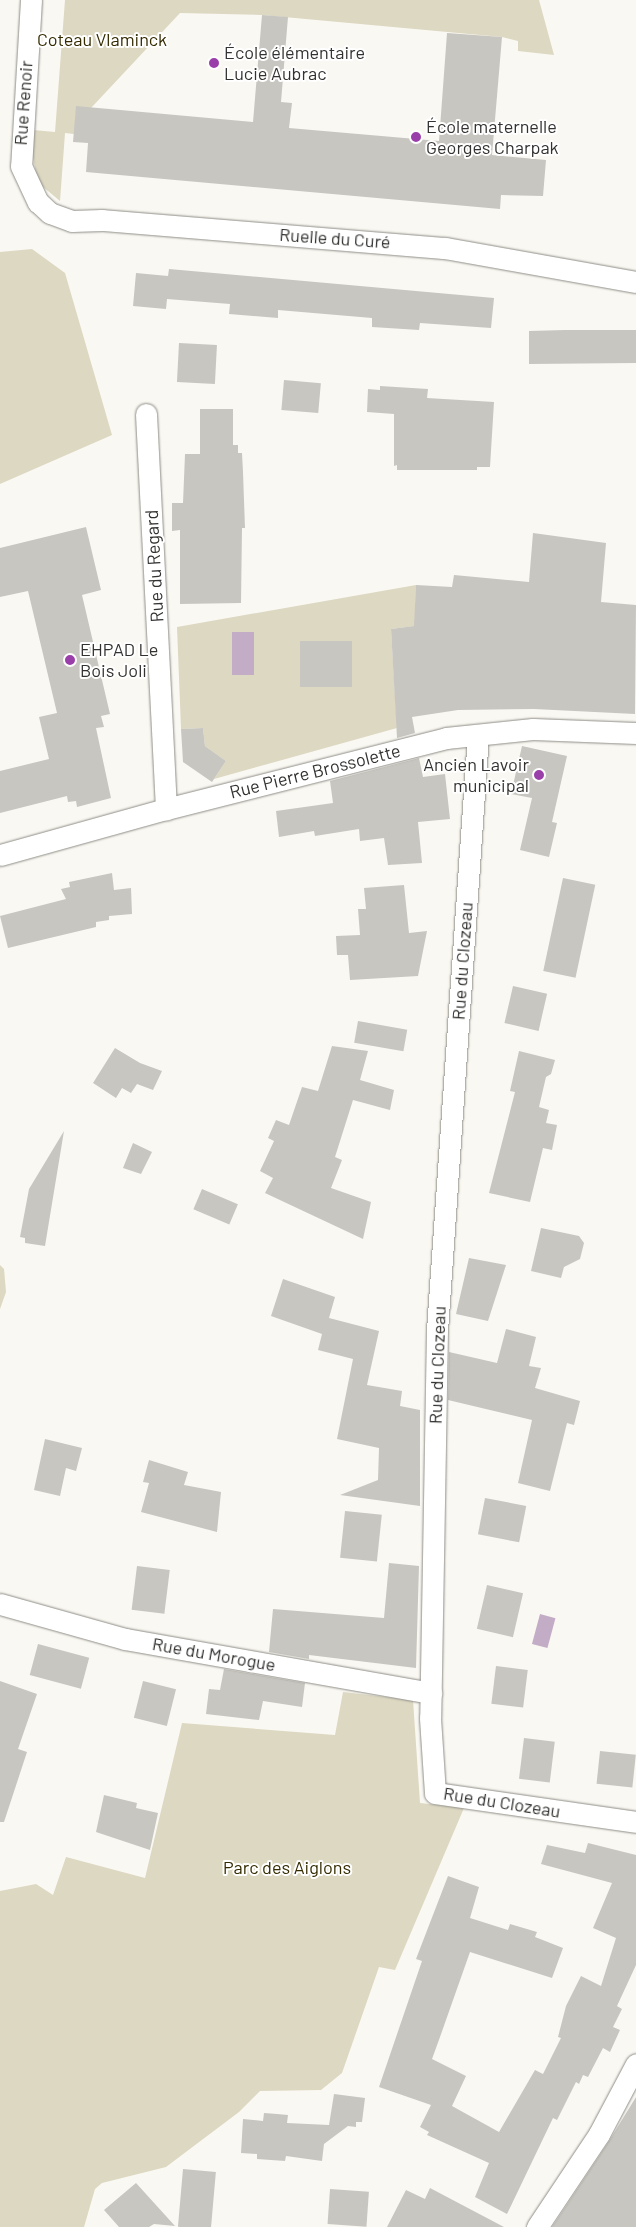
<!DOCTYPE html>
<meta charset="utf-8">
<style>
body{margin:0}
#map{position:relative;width:636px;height:2227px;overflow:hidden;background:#faf8f2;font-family:Barlow,sans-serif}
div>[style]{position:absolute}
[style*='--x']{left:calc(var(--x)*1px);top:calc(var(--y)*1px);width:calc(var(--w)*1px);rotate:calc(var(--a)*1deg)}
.green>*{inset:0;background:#ddd8c2}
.water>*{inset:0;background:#c3acc6;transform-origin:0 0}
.building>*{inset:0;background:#c8c6c0;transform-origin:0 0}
.roads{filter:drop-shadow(0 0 1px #8e8d87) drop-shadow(0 0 1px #8e8d87)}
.minor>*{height:21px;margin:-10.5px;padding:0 10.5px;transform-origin:10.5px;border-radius:10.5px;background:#fff}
.dots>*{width:14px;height:14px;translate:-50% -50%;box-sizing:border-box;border:2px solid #fff;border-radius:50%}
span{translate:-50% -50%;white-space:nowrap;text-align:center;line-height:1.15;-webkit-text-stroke:4px #fff;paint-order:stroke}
.park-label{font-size:18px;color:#342b01}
.poi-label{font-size:18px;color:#333230}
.left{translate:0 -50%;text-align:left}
.right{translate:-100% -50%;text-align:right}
.street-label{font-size:18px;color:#333230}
</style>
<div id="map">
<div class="green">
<div style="clip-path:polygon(65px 0,539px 0,554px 55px,518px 51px,518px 41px,502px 37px,262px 15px,180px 13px,91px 108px,74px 134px,65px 133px,60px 201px,42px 186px,36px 174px,32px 151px,33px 130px,55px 132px)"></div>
<div style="clip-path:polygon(32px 249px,65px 273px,112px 435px,0 484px,0 252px)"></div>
<div style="clip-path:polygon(416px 585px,415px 626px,391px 629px,397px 728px,214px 779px,226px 761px,205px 746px,203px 728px,181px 729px,177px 627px)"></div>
<div style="clip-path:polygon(0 1265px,4px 1269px,6px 1292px,0 1309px)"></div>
<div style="clip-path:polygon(343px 1692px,413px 1700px,420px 1803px,464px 1808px,395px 1970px,379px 1967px,342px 2073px,321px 2090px,260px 2091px,239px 2112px,166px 2167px,102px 2183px,95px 2189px,84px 2227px,0 2227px,0 1891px,36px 1884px,53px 1895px,66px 1857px,145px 1878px,182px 1723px,335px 1735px)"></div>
</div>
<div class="water">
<div style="left:232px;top:632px;width:22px;height:43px"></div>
<div style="left:540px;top:1614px;width:16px;height:31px;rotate:15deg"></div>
</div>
<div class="building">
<div style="clip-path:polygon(262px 15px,288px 17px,281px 102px,292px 103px,289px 128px,439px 141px,447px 33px,502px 37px,492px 155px,546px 160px,543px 196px,501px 195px,500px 209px,86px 172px,88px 143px,73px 142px,76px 106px,253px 122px)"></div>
<div style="clip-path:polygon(169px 269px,494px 298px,491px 328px,420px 323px,419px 330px,372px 327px,372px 318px,278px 310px,278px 318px,229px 314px,230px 304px,167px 299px,166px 309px,133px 306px,136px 273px,168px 276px)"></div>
<div style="clip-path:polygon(565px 330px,636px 330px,636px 363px,529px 364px,529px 331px)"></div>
<div style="left:179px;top:343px;width:38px;height:39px;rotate:3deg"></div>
<div style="left:284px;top:380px;width:37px;height:30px;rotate:5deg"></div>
<div style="clip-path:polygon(380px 386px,428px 389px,427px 398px,494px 402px,490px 467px,477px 467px,477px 470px,397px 470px,397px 465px,394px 466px,394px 414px,367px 412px,368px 389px,380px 390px)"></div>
<div style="clip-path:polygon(200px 409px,233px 409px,233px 445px,238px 445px,238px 453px,242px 453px,243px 472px,245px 528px,242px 528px,241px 603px,180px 604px,180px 530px,172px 531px,172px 503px,183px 503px,185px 454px,200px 454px)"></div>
<div style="clip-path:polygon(86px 527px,101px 590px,82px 595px,110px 714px,101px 716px,104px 727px,96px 728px,111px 798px,77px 807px,76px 801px,68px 802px,67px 796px,0 813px,0 771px,49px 759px,39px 717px,57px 713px,28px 591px,0 597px,0 548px)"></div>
<div style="clip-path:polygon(533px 533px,606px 543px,601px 602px,636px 605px,635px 714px,534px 709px,458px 710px,412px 717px,415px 733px,397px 738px,391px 629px,414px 626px,416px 585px,452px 587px,454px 575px,529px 582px)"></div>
<div style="left:352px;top:641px;width:46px;height:52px;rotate:90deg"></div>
<div style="clip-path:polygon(203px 728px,205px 746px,226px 761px,212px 782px,183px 762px,181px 729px)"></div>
<div style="clip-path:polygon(522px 746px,567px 756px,552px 822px,557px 823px,549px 857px,520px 850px,532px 798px,511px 794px)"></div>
<div style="clip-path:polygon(419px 758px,423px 777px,445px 774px,450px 819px,418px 822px,422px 863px,388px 865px,384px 838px,360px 841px,359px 829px,315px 836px,314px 831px,279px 837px,276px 811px,333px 803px,330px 781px)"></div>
<div style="clip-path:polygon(112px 873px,114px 890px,131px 888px,132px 914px,109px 916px,109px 920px,96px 922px,96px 927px,8px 948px,0 916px,66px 899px,61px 889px,70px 887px,69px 882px)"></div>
<div style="left:563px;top:878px;width:33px;height:95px;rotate:12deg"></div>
<div style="clip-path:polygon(404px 885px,409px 933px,427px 931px,418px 976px,350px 980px,348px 955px,337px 955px,336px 936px,360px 935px,358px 909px,366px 909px,364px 888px)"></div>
<div style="left:513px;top:986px;width:35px;height:38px;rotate:13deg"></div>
<div style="left:358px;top:1021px;width:50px;height:22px;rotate:10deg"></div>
<div style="clip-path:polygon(332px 1046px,368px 1051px,360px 1080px,394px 1090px,390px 1110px,353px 1100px,335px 1157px,342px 1160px,331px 1188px,371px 1202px,363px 1239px,265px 1193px,273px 1178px,260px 1171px,274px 1141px,268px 1138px,276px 1120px,289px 1125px,302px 1087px,318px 1091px)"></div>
<div style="clip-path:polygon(115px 1048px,140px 1063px,162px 1071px,153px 1090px,137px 1084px,131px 1093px,122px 1088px,116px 1098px,93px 1083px)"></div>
<div style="clip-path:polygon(519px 1051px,555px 1060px,551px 1074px,546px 1077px,539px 1107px,549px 1110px,546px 1123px,557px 1125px,552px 1150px,543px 1148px,530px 1202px,489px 1193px,515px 1092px,510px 1091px)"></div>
<div style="clip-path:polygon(64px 1131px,45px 1246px,25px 1243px,25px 1238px,20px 1237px,29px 1189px)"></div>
<div style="clip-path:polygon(133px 1143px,152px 1152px,141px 1174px,123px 1168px)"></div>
<div style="left:202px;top:1189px;width:39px;height:22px;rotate:23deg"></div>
<div style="clip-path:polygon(541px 1228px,579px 1236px,584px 1243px,580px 1259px,564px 1267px,561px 1278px,531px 1271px)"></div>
<div style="clip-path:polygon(469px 1258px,506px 1265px,488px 1321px,456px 1314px)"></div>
<div style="clip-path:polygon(283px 1279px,335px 1297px,329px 1318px,379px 1331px,367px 1385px,402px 1391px,400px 1406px,420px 1410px,420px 1506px,340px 1495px,378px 1480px,379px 1448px,337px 1439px,353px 1359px,318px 1350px,322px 1334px,271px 1316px)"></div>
<div style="clip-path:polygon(506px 1329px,536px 1337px,529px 1366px,541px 1368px,535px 1388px,580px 1401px,574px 1425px,567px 1423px,550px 1491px,518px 1483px,532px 1420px,448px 1400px,449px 1352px,497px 1363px)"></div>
<div style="clip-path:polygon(45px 1439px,82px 1448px,76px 1471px,66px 1468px,60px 1496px,34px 1490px)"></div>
<div style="clip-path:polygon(149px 1460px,188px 1472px,184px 1485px,221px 1492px,217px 1532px,141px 1512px,149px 1483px,143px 1482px)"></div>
<div style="left:485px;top:1498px;width:42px;height:37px;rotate:11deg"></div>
<div style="left:345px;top:1511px;width:37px;height:47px;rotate:6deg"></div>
<div style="clip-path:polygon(389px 1563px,419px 1566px,416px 1668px,309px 1655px,309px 1659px,269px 1652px,273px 1609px,384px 1618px)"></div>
<div style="left:137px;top:1566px;width:33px;height:44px;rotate:7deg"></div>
<div style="left:487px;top:1585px;width:37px;height:45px;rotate:13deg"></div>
<div style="left:38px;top:1644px;width:53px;height:32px;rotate:15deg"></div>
<div style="left:496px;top:1666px;width:32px;height:38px;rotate:7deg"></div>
<div style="clip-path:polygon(224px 1669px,305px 1683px,302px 1707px,263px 1701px,259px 1720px,206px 1714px,209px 1689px,220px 1690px)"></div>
<div style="clip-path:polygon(0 1681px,37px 1694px,18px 1749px,27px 1752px,4px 1822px,0 1822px)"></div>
<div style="left:143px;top:1681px;width:34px;height:38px;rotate:14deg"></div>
<div style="left:524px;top:1738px;width:31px;height:41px;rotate:7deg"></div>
<div style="left:600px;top:1751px;width:36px;height:33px;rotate:6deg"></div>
<div style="clip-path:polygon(104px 1795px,137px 1803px,136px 1808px,158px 1813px,150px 1850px,96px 1832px)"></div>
<div style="clip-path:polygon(588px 1843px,636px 1855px,636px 1965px,617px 2006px,622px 2009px,613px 2027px,620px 2030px,610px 2052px,603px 2048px,588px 2077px,583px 2075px,579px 2084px,576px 2082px,557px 2120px,553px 2118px,507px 2214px,475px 2197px,489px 2163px,427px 2135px,429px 2132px,420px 2127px,431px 2105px,379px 2087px,422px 1961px,416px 1959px,448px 1876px,479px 1887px,470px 1918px,508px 1930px,510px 1924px,537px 1932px,535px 1937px,563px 1948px,552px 1978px,470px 1952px,440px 2037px,432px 2059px,466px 2076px,452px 2106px,499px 2132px,535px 2070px,543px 2074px,561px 2038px,558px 2037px,566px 2006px,581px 1976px,601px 1986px,616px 1938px,593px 1928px,612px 1883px,541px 1864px,547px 1845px,585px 1853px)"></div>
<div style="clip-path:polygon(334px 2094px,365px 2098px,362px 2122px,356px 2122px,356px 2127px,348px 2126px,324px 2144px,322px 2161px,286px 2156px,285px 2161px,257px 2159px,257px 2154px,241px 2153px,243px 2119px,263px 2121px,264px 2113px,277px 2114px,288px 2115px,287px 2123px,329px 2125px)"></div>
<div style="clip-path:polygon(636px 2097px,636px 2227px,552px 2227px,609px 2141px)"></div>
<div style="left:183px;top:2169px;width:33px;height:58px;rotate:5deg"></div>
<div style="clip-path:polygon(136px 2183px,175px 2226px,154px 2224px,149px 2227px,119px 2227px,104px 2210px)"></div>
<div style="clip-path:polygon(430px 2188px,504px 2227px,387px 2227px,406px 2190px,425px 2199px)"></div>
<div style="left:330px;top:2189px;width:39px;height:35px;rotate:4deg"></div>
</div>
<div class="roads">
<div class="minor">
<div style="--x:31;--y:0;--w:166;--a:93.4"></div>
<div style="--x:21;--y:166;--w:40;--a:65"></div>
<div style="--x:38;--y:202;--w:16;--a:43"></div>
<div style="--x:50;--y:213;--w:23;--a:20"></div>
<div style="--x:72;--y:221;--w:30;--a:-2"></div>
<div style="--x:102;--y:220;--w:344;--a:4.7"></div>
<div style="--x:445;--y:248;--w:194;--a:10.1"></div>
<div style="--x:146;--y:414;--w:396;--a:87.1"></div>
<div style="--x:478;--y:735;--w:596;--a:93.94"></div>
<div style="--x:437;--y:1330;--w:388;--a:91"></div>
<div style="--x:430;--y:1718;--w:75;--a:86.2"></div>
<div style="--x:435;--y:1793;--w:203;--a:8.2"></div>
<div style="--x:0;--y:855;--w:172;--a:-15.5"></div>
<div style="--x:166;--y:809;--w:289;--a:-14.2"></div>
<div style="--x:446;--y:738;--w:87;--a:-5.9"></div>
<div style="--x:533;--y:729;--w:103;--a:2.2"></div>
<div style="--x:0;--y:1604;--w:130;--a:15.6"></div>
<div style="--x:125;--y:1639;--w:311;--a:10"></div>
<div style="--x:537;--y:2227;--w:112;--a:-56.3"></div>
<div style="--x:599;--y:2134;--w:79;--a:-62.1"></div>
</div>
</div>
<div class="dots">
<div style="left:214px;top:63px;background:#9a3ea9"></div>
<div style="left:416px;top:137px;background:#9a3ea9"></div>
<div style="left:70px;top:660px;background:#9a3ea9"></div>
<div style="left:539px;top:775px;background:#9a3ea9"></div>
</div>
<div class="park-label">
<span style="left:102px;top:39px">Coteau Vlaminck</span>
<span style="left:287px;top:1867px">Parc des Aiglons</span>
</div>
<div class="poi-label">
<span class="left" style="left:224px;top:63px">École élémentaire<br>Lucie Aubrac</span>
<span class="left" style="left:426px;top:137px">École maternelle<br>Georges Charpak</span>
<span class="left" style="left:80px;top:660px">EHPAD Le<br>Bois Joli</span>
<span class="right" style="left:529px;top:775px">Ancien Lavoir<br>municipal</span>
</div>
<div class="street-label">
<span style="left:23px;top:103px;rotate:-86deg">Rue Renoir</span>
<span style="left:335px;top:238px;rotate:4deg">Ruelle du Curé</span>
<span style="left:154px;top:566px;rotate:-93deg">Rue du Regard</span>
<span style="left:315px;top:771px;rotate:-14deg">Rue Pierre Brossolette</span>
<span style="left:462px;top:961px;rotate:-86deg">Rue du Clozeau</span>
<span style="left:437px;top:1365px;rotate:-88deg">Rue du Clozeau</span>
<span style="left:214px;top:1654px;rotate:10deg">Rue du Morogue</span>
<span style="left:502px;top:1802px;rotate:9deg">Rue du Clozeau</span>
</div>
</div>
